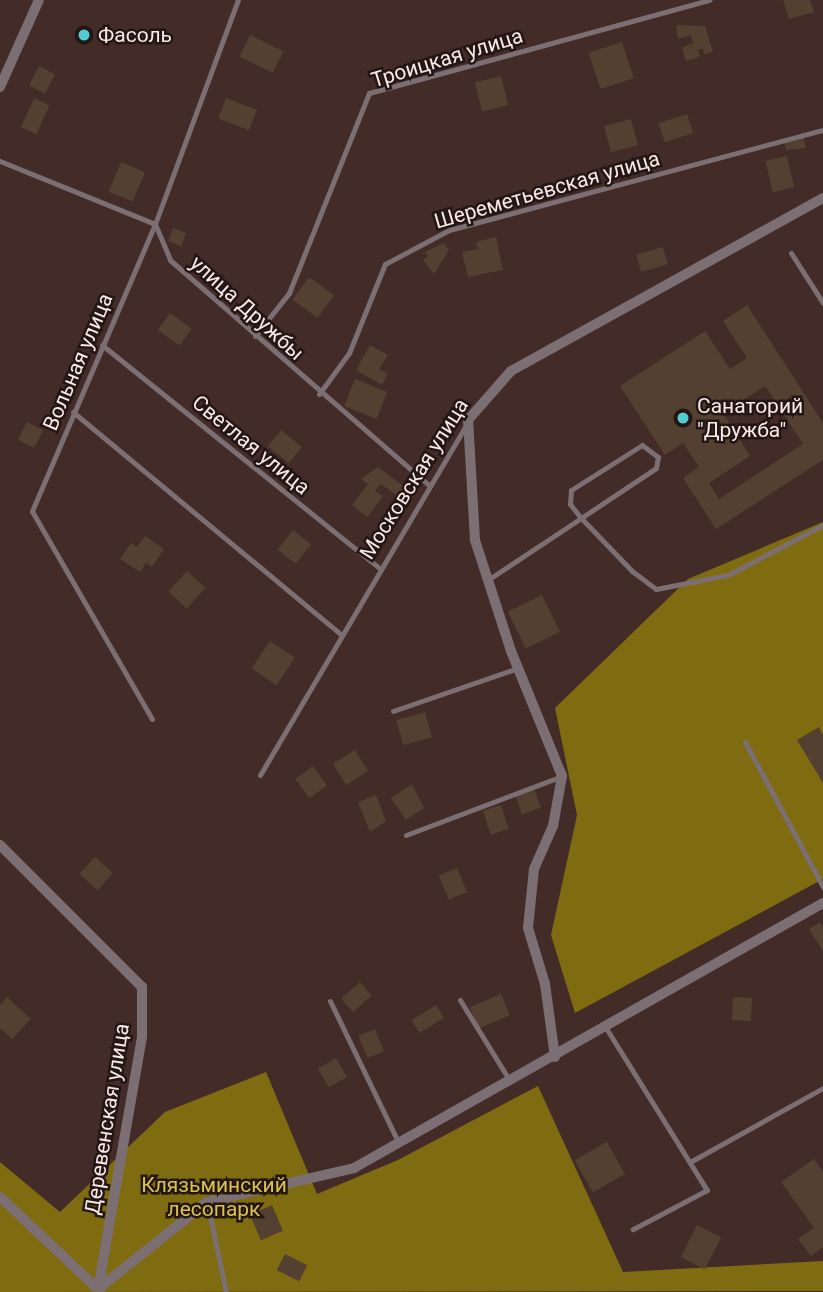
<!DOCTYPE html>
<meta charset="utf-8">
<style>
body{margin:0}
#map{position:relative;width:823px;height:1292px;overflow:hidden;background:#432b28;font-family:Roboto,sans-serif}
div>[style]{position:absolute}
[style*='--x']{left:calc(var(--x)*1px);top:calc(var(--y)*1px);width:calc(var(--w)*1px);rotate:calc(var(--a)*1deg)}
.forest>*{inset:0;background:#806c10}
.building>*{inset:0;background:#534030;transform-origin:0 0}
.lane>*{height:5px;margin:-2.5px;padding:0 2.5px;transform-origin:2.5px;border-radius:2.5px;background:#7c6f74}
.street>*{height:10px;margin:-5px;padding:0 5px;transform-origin:5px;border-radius:5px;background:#7c6f74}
.dots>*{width:19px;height:19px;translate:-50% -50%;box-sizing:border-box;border:4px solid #221715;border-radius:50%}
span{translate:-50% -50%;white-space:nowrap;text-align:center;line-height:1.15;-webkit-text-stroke:5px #221715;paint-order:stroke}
.poi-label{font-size:21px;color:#f9e8e6}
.left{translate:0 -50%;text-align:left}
.street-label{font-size:21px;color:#f9e8e6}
.park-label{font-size:21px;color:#ddc150}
</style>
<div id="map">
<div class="forest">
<div style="clip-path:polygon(823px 522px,823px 879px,575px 1013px,551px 935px,577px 815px,555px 708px,688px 579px)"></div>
<div style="clip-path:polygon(266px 1072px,317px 1194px,398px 1160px,538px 1086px,623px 1272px,823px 1261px,823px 1291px,0 1292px,0 1162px,60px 1212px,165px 1112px)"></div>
</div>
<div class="building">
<div style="clip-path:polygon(783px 0,810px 0,814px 12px,789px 19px)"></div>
<div style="clip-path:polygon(676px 25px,705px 26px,713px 52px,704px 54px,703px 49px,698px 49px,700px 57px,686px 61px,682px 48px,693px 43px,691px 35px,678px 39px)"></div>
<div style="left:250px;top:35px;width:37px;height:24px;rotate:26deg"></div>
<div style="left:622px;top:42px;width:38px;height:35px;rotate:72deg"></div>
<div style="left:39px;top:66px;width:18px;height:22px;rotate:27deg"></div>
<div style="left:501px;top:76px;width:30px;height:27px;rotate:76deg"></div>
<div style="left:34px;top:98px;width:17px;height:32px;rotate:24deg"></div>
<div style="left:226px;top:98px;width:33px;height:22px;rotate:21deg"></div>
<div style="left:687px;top:114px;width:20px;height:30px;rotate:72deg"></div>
<div style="left:631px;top:119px;width:27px;height:28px;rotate:75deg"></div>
<div style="clip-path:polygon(803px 136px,806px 148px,786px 150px,784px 142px)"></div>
<div style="left:787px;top:156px;width:32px;height:22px;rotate:77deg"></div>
<div style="left:121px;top:162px;width:26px;height:32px;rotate:23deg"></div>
<div style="left:173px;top:228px;width:14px;height:14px;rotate:21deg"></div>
<div style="clip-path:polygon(496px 237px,503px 270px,468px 277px,462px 252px,478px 249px,476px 242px)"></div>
<div style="clip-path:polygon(444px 243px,449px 250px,434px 274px,423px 260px,428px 256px,425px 252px)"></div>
<div style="left:663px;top:247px;width:18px;height:28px;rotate:74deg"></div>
<div style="left:309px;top:277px;width:31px;height:28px;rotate:36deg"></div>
<div style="clip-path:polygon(evenodd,747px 305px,823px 423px,823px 460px,716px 529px,683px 478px,699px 467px,683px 443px,665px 455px,620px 386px,705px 331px,730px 369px,747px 358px,723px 321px,747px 305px,765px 386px,803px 444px,719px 499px,709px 483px,750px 456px,723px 413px,765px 386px)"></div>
<div style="left:170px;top:313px;width:27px;height:21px;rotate:36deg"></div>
<div style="clip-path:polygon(370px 345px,388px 355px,379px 369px,388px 374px,382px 385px,356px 370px)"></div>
<div style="left:355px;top:379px;width:35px;height:29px;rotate:22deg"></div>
<div style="left:27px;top:422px;width:18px;height:20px;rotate:27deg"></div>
<div style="left:281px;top:430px;width:27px;height:21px;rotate:39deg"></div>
<div style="clip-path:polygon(378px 467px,406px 488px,399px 497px,381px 484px,375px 491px,383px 496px,367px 517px,352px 505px,368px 484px,361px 479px)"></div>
<div style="left:293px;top:530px;width:23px;height:25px;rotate:38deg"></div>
<div style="clip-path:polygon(145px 536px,164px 549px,152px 567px,146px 563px,140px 572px,120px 559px,131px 543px,137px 547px)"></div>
<div style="left:187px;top:571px;width:25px;height:28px;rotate:42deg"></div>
<div style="left:542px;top:595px;width:41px;height:38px;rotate:64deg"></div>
<div style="left:270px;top:641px;width:30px;height:33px;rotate:34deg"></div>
<div style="left:425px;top:712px;width:26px;height:30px;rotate:74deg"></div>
<div style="clip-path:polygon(819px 727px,823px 735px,823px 783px,797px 740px)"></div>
<div style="left:355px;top:750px;width:25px;height:26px;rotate:58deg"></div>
<div style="left:313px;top:766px;width:24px;height:22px;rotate:54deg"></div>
<div style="clip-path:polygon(412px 784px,424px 808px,406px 820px,391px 798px)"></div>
<div style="left:534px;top:789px;width:20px;height:20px;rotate:70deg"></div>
<div style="clip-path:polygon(376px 795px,386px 821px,370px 832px,358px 802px)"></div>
<div style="left:501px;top:805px;width:25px;height:19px;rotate:72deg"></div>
<div style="left:95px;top:857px;width:24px;height:23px;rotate:42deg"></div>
<div style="left:457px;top:868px;width:26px;height:20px;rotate:67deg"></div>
<div style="clip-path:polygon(820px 922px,823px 927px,823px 951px,809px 929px)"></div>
<div style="left:360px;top:982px;width:18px;height:25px;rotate:49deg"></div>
<div style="left:501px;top:994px;width:23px;height:34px;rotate:67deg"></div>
<div style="clip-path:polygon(7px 997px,31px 1019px,12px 1039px,0 1028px,0 1005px)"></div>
<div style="left:733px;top:997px;width:19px;height:23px;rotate:3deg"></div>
<div style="left:436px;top:1005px;width:15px;height:29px;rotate:58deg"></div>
<div style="left:375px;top:1029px;width:24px;height:18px;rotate:68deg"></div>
<div style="left:336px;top:1058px;width:22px;height:21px;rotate:60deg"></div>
<div style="left:607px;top:1142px;width:37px;height:37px;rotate:61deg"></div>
<div style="clip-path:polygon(814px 1159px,823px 1172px,823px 1247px,811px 1256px,798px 1239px,814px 1228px,781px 1182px)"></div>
<div style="left:272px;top:1205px;width:28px;height:24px;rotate:67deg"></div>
<div style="left:697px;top:1225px;width:27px;height:36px;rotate:27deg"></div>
<div style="left:285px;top:1254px;width:25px;height:18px;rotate:27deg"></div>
</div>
<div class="lane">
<div style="--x:0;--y:161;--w:167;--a:22.1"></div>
<div style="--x:155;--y:224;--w:39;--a:67"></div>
<div style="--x:170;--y:260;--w:343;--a:41"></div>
<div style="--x:791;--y:253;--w:59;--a:57.4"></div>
<div style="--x:255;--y:336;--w:55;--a:-51.7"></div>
<div style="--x:289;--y:293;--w:215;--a:-68.2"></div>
<div style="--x:369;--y:93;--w:353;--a:-15.3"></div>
<div style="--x:102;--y:345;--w:358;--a:38.8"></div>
<div style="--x:319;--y:394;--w:51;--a:-53.8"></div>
<div style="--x:349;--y:353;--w:96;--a:-68"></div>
<div style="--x:385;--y:264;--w:72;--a:-28"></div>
<div style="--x:449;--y:230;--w:387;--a:-15"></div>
<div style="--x:73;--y:412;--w:347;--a:39.7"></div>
<div style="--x:489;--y:579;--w:110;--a:-33.5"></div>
<div style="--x:581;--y:518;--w:90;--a:-33.7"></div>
<div style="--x:656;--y:468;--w:11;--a:-80"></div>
<div style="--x:658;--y:457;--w:20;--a:-143"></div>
<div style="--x:642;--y:445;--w:84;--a:147.6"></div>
<div style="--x:571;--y:490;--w:14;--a:94"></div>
<div style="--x:570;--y:504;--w:18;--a:52"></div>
<div style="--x:581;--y:518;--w:74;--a:46.1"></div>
<div style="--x:632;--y:571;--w:30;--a:37"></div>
<div style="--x:656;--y:589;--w:73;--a:-11"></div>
<div style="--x:728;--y:575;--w:107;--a:-27.8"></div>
<div style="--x:393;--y:711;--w:132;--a:-19"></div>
<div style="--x:152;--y:719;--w:240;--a:-120"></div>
<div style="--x:32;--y:511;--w:312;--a:-66.8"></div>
<div style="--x:155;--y:224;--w:239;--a:-69.7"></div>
<div style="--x:745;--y:742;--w:165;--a:61.7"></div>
<div style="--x:260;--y:775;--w:406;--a:-59.5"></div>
<div style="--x:406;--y:835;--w:167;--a:-20.7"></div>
<div style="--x:460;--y:1000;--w:95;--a:58.3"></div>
<div style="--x:330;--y:1001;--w:159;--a:64.2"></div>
<div style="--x:606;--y:1028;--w:191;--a:58.1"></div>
<div style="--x:707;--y:1190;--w:84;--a:152.2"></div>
<div style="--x:690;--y:1162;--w:152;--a:-29.1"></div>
<div style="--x:207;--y:1202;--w:92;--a:78.1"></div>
</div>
<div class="street">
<div style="--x:0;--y:87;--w:95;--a:-65.9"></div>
<div style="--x:0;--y:845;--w:201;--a:45"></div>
<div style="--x:142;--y:987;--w:50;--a:90"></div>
<div style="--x:142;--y:1037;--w:256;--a:99.9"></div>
<div style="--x:555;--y:1057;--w:74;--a:-97.8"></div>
<div style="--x:545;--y:984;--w:59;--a:-106.9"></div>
<div style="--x:528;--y:928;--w:59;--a:-84.2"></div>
<div style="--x:534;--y:869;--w:47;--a:-66.2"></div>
<div style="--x:553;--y:826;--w:51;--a:-79.8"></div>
<div style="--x:562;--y:776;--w:135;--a:-112.2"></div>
<div style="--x:511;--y:651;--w:117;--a:-108"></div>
<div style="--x:475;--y:540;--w:120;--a:-93.3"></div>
<div style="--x:468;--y:420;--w:65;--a:-48.7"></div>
<div style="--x:511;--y:371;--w:357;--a:-29"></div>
<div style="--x:0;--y:1197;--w:137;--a:43.2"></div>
<div style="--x:98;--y:1289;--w:139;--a:-38.6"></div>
<div style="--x:207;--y:1202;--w:151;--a:-13"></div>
<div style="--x:354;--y:1168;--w:539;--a:-29.47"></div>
</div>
<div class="dots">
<div style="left:84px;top:35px;background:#52ccd0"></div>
<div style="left:683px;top:418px;background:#52ccd0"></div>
</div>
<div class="poi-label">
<span class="left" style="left:98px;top:35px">Фасоль</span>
<span class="left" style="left:697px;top:418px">Санаторий<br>"Дружба"</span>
</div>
<div class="street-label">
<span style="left:447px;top:58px;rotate:-17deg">Троицкая улица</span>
<span style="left:547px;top:190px;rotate:-16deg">Шереметьевская улица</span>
<span style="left:247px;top:308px;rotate:42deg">улица Дружбы</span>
<span style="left:78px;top:362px;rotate:-67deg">Вольная улица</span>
<span style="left:251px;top:445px;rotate:39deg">Светлая улица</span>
<span style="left:414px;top:479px;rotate:-58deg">Московская улица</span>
<span style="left:107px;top:1119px;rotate:-81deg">Деревенская улица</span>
</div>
<div class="park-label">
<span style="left:214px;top:1197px">Клязьминский<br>лесопарк</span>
</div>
</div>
